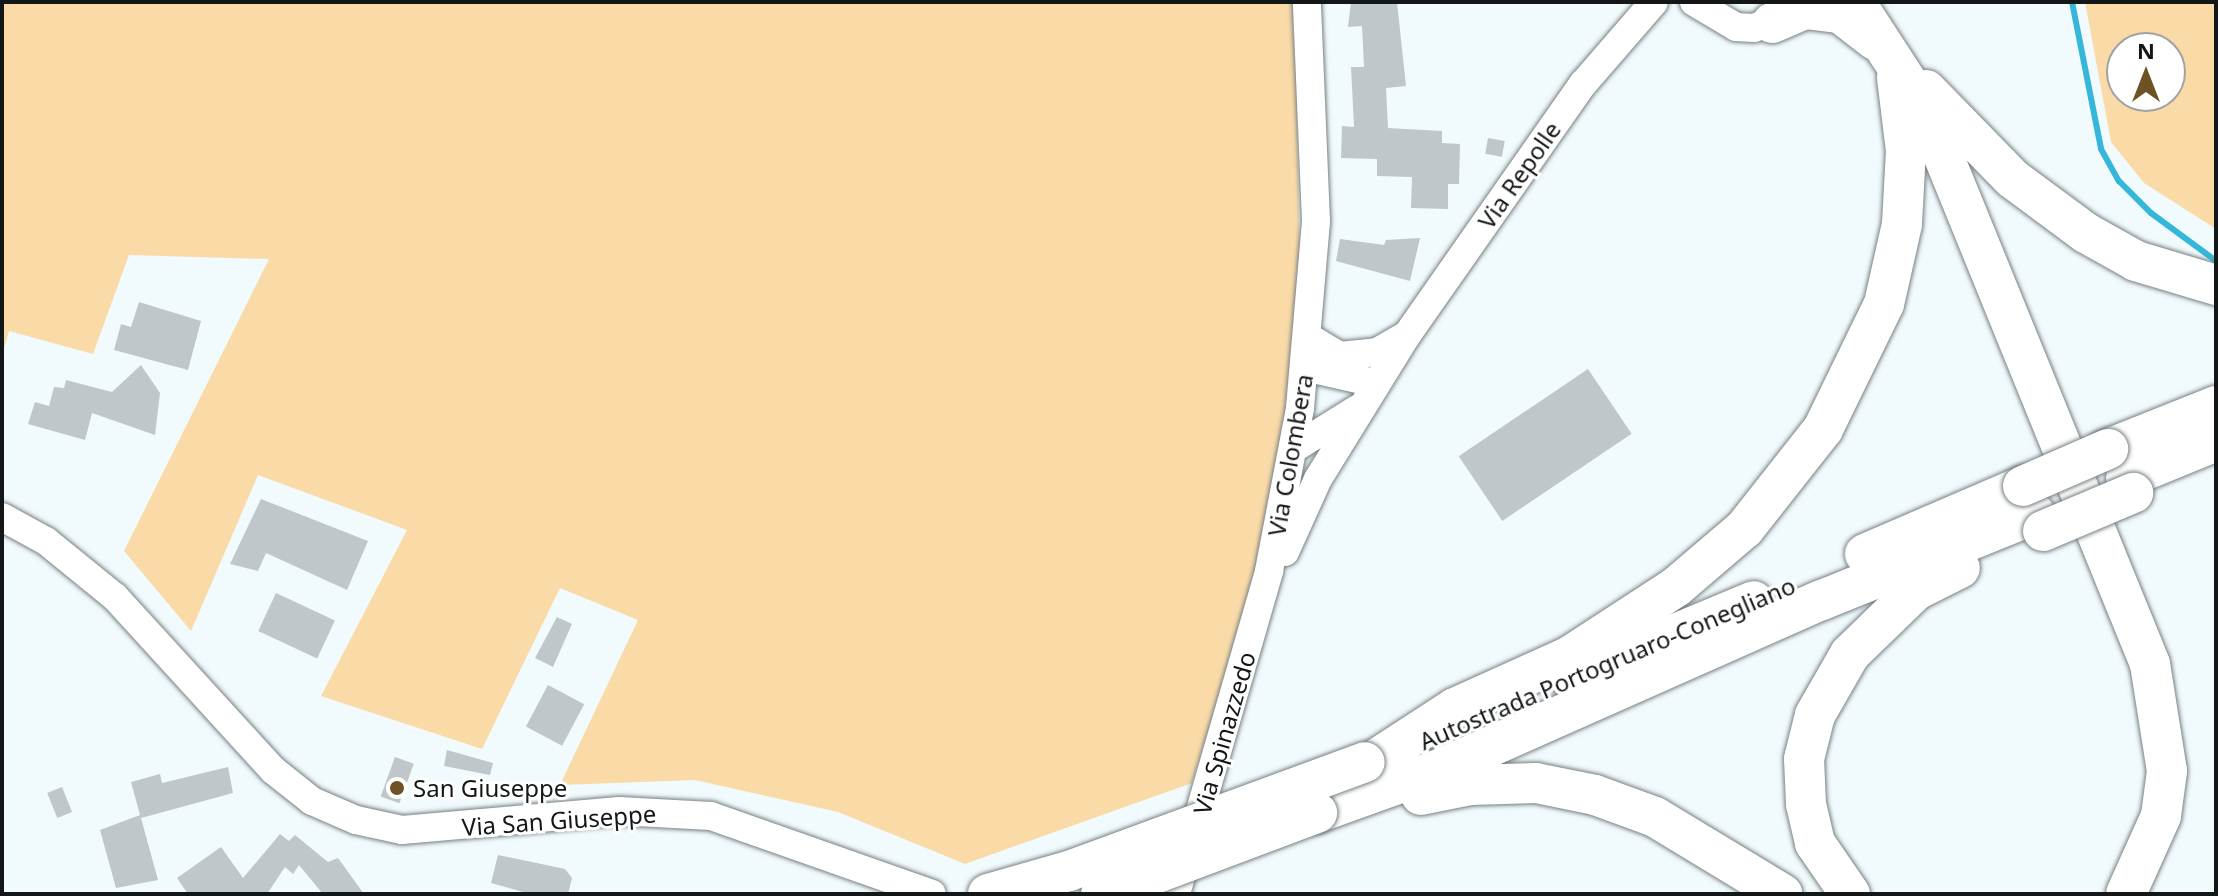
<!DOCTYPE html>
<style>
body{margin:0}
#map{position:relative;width:2218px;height:896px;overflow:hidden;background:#f1fafd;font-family:"Noto Sans",sans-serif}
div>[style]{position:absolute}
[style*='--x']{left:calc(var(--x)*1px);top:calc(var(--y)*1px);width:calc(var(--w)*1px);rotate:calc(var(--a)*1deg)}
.green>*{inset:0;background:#fadba8}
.stream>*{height:6px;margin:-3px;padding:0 3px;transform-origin:3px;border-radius:3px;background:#36b7d9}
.building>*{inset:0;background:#bfc7ca;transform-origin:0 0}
.roads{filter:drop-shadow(0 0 2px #788083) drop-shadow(0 0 2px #788083)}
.minor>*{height:28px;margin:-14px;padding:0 14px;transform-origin:14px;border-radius:14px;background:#fff}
.highway>*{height:40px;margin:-20px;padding:0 20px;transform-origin:20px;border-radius:20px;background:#fff}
.bridges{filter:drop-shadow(0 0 2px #788083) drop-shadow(0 0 2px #788083)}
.highway-bridge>*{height:40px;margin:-20px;padding:0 20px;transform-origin:20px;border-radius:20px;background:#fff}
.dots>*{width:22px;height:22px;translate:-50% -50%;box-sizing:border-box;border:4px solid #fff;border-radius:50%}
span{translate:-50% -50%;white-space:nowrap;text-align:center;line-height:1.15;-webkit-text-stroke:6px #fff;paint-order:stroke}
.street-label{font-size:24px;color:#141718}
.poi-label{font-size:24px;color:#141718}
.left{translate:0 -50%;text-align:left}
.frame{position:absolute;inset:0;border:4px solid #141718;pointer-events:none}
.north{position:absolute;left:2106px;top:32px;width:80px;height:80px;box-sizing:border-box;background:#fff;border:2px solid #a1a2a3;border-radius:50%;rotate:0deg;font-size:22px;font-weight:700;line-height:32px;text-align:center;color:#141718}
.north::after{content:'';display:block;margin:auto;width:28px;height:36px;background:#6c5224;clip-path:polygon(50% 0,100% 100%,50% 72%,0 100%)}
</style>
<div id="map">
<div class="green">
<div style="clip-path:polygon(2px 2px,1295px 2px,1301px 342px,1256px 574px,1192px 783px,965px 864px,838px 812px,695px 780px,560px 785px,638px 620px,560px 588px,482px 749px,321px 696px,407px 530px,258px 475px,191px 631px,124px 551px,269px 259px,129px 255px,93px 354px,9px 331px,2px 355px)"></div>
<div style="clip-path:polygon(evenodd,2085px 2px,2216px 2px,2216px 229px,2144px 183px,2111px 142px,2085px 2px,2122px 48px,2170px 48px,2170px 96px,2122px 96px,2122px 48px)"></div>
</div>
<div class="stream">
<div style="--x:2072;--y:2;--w:150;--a:78.8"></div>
<div style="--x:2101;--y:149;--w:37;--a:61"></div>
<div style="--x:2119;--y:181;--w:45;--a:45"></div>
<div style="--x:2151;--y:213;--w:81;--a:36.4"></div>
</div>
<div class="building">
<div style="clip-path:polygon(1351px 2px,1397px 2px,1406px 86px,1386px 88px,1388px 128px,1442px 131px,1442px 143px,1460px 144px,1459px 184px,1448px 184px,1448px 209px,1411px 208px,1412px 177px,1377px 176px,1377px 159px,1341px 158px,1342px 126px,1354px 127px,1351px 67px,1364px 67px,1362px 26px,1348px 27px)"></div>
<div style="left:1488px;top:138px;width:17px;height:16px;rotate:10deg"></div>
<div style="clip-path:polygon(1420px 238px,1410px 281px,1336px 261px,1340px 239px,1384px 245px,1386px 240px)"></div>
<div style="clip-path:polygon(139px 302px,201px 321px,188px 370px,114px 350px,121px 324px,131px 327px)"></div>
<div style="clip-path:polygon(141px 365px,160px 393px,155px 435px,92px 413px,85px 440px,28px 424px,35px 402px,49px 406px,54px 387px,64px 388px,66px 380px,112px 392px)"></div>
<div style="left:1588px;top:369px;width:78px;height:156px;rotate:56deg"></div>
<div style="clip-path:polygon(261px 499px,368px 541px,347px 590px,266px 553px,258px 571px,230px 564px)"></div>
<div style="left:276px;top:593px;width:65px;height:42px;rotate:25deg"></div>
<div style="clip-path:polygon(557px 617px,572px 624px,553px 667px,535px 658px)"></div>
<div style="left:548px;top:685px;width:41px;height:47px;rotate:28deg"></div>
<div style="clip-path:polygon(447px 750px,493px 763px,490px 775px,444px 766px)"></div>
<div style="left:395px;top:757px;width:20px;height:42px;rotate:20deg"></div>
<div style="clip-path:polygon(228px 767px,233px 793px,141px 818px,158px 880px,116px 888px,100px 830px,140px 815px,131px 782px,160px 774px,162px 783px)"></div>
<div style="left:62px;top:787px;width:27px;height:16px;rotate:68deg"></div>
<div style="clip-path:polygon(280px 834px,289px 841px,295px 835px,328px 862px,338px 858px,364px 894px,323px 894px,299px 865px,293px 874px,285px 867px,267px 894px,188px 894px,177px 878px,221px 847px,243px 878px)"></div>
<div style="clip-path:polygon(498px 855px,565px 869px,572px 878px,568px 894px,530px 894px,491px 883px)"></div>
</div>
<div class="roads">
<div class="minor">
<div style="--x:1694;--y:2;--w:49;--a:30.8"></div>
<div style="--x:1736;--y:27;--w:18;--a:3"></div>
<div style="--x:1754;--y:28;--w:35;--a:-22"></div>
<div style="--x:1308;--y:337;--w:37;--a:31"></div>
<div style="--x:1340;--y:356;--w:37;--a:-6"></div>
<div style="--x:1377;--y:352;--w:34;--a:-30"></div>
<div style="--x:1305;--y:367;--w:72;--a:12.9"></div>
<div style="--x:1293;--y:449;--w:75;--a:-32"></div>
<div style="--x:2;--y:517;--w:50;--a:28.6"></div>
<div style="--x:46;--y:541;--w:89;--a:39.1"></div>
<div style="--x:115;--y:597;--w:234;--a:47.6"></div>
<div style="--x:273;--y:770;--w:50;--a:38.5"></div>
<div style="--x:312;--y:801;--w:48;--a:23.4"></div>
<div style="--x:356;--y:820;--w:47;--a:12.3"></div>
<div style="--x:402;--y:830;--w:218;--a:-5"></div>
<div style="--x:619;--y:811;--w:92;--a:3.1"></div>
<div style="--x:711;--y:816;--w:234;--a:19.4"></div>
<div style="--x:1285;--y:552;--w:80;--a:-65.7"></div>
<div style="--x:1318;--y:479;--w:169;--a:-58.3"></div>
<div style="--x:1407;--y:335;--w:307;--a:-55"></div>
<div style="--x:1583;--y:84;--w:108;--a:-49.1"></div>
<div style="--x:1176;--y:894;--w:336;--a:-73.9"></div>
<div style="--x:1269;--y:571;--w:166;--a:-79.2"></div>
<div style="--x:1300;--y:408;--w:188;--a:-85.1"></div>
<div style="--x:1316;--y:221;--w:219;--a:-92.4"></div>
</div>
<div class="highway">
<div style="--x:1855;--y:2;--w:126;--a:56.9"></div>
<div style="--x:1924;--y:108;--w:600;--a:67.88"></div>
<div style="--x:2150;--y:664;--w:108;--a:81"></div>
<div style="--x:2167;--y:771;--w:45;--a:97.6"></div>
<div style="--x:2161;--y:816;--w:85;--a:114.2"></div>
<div style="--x:1772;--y:23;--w:36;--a:-23"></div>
<div style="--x:1805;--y:9;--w:35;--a:7"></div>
<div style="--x:1840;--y:13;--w:44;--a:37.6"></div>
<div style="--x:1926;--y:90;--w:124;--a:45.7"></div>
<div style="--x:2013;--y:179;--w:91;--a:36.5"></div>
<div style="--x:2086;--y:233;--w:57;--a:29.2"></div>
<div style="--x:2136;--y:261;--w:84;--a:16.7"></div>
<div style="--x:2108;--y:449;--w:116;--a:-21.7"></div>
<div style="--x:2126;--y:478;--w:97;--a:-22.3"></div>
<div style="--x:1865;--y:554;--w:172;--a:-23.3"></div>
<div style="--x:1570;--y:678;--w:199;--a:-22.7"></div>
<div style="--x:1378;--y:758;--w:92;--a:-33"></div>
<div style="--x:1455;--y:708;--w:126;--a:-24.3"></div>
<div style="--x:1570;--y:656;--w:126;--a:-33.1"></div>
<div style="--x:1676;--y:587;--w:91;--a:-40.5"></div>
<div style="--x:1745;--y:528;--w:126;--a:-51.8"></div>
<div style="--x:1823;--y:429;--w:139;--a:-64"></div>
<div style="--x:1884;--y:304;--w:82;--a:-77.3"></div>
<div style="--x:1902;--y:224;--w:73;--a:-86.9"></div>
<div style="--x:1906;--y:151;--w:74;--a:-97"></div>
<div style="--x:1421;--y:795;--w:51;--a:-11.3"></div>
<div style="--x:1471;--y:785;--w:65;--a:-1.8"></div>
<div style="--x:1536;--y:783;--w:60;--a:11.5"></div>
<div style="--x:1595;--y:795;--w:64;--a:20.1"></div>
<div style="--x:1655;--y:817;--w:149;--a:31.2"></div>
<div style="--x:1317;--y:813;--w:133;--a:-19.8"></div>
<div style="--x:1442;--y:768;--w:415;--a:-23.9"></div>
<div style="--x:1822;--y:600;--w:230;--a:-22"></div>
<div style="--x:1850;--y:894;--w:62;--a:-124.5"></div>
<div style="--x:1815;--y:843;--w:40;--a:-103"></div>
<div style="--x:1806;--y:804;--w:45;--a:-92.5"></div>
<div style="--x:1804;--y:759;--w:45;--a:-76"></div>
<div style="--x:1815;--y:715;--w:70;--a:-60.2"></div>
<div style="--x:1850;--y:654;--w:92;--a:-44.1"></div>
<div style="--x:1916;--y:590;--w:49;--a:-26.6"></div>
</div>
</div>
<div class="bridges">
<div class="highway-bridge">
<div style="--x:2023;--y:486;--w:93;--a:-23.5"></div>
<div style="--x:2043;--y:531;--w:98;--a:-22.9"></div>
<div style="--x:988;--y:894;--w:84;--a:-15.9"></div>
<div style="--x:1069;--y:871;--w:315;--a:-20.2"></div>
<div style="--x:1101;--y:894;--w:231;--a:-20.6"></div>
</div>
</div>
<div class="dots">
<div style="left:397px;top:788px;background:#6c5224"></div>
</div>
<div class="street-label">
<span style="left:1519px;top:175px;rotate:-55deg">Via Repolle</span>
<span style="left:1290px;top:455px;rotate:-80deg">Via Colombera</span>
<span style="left:1607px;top:663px;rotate:-23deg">Autostrada Portogruaro-Conegliano</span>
<span style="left:1224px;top:733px;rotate:-74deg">Via Spinazzedo</span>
<span style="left:559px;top:820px;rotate:-4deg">Via San Giuseppe</span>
</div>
<div class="poi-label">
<span class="left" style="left:413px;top:788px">San Giuseppe</span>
</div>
<div class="frame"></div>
<div class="north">N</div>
</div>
